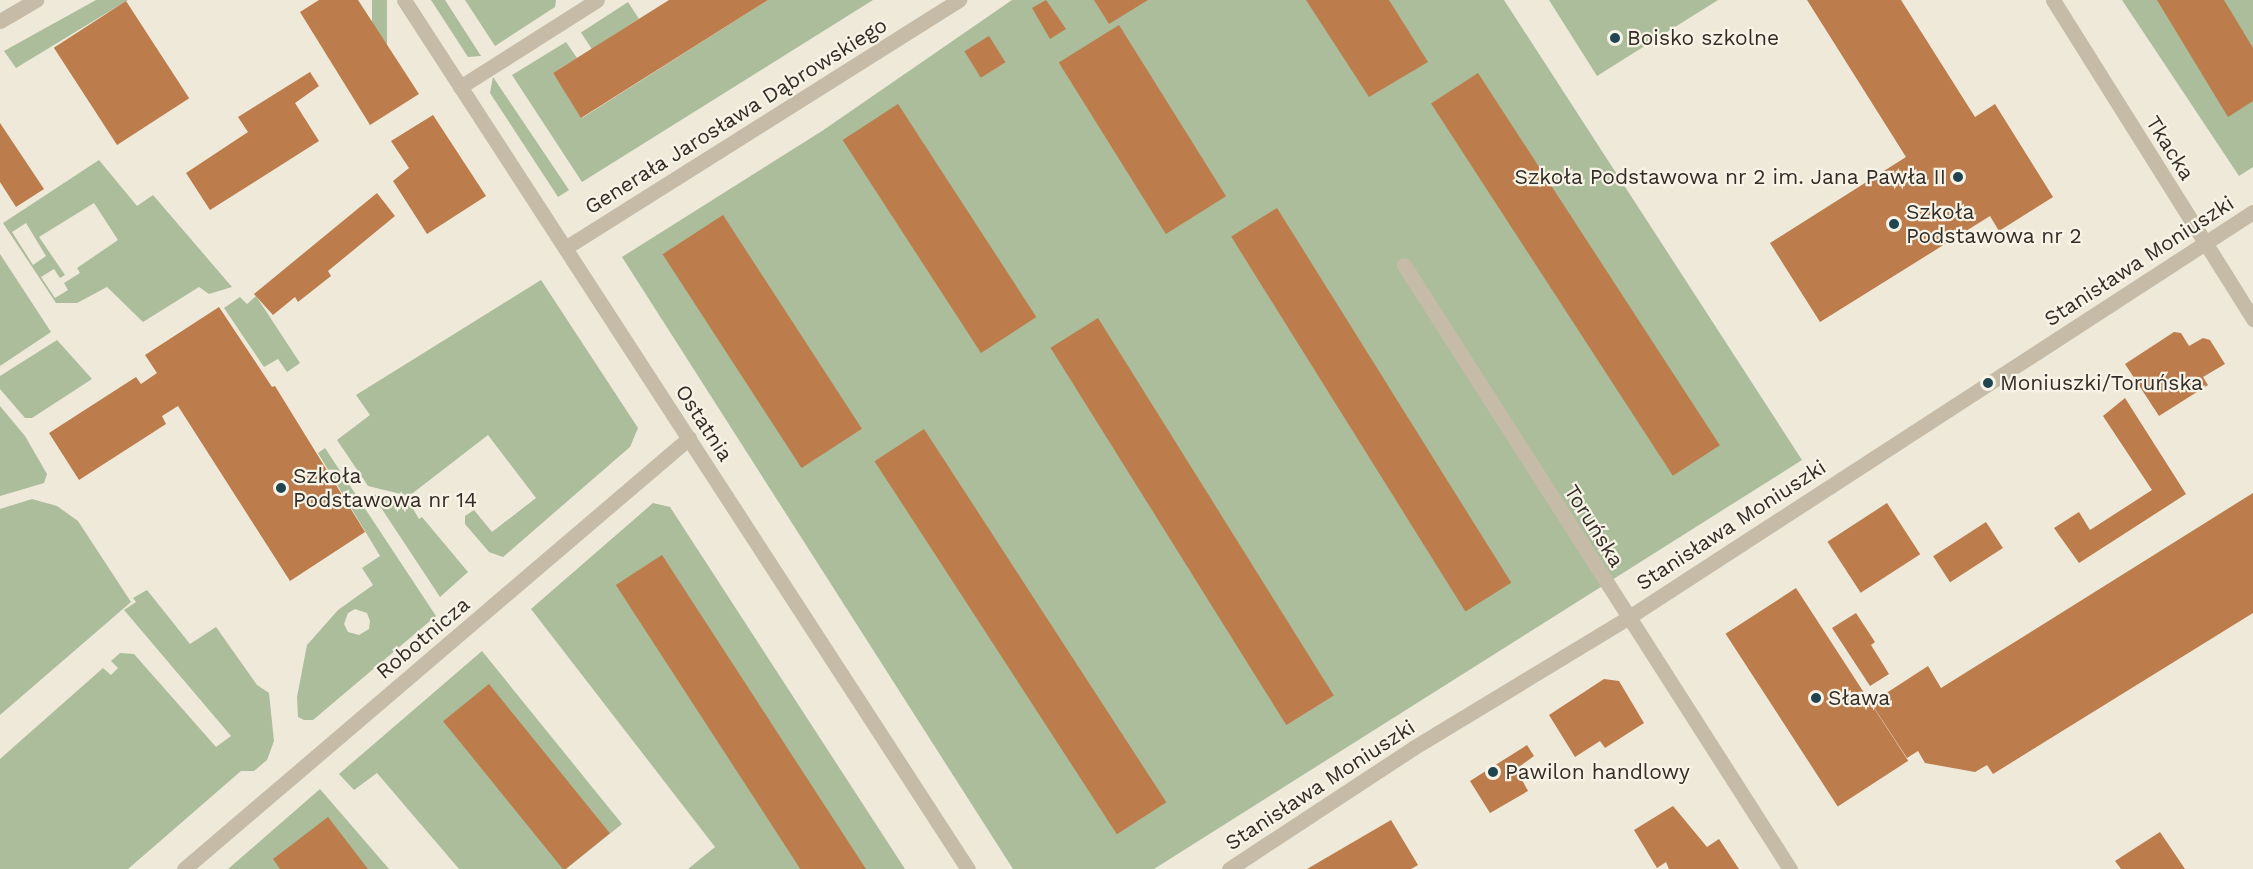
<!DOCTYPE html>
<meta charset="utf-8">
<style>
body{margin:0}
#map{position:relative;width:2253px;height:869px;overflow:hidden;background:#efe9da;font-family:"Work Sans",sans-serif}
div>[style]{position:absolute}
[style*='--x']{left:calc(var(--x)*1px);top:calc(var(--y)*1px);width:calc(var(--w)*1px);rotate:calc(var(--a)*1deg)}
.green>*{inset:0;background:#abbd9b;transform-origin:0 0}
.building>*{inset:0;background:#bc7c4b;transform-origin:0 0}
.minor>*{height:15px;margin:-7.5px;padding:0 7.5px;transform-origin:7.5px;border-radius:7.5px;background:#c6bba7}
.dots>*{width:16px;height:16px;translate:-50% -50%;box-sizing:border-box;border:3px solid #f7f3e6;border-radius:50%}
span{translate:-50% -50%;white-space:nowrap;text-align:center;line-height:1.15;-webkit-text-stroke:4.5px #f7f3e6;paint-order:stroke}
.poi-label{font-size:21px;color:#332d27}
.left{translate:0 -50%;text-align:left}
.right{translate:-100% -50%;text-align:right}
.street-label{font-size:21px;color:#332d27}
</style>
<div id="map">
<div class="green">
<div style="clip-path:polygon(96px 0,128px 0,16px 68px,4px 51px)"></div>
<div style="left:372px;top:0;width:15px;height:103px"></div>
<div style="clip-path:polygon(431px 0,445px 0,481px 56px,468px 57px)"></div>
<div style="clip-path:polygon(465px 0,556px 0,555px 7px,495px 46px)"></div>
<div style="clip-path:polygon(768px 0,873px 0,582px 182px,512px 75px,566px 42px,577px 58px,553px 73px,582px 118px)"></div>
<div style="clip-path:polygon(1012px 0,1504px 0,1802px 460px,1154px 869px,1013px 869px,622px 257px,822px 131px)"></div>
<div style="clip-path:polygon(1549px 0,1718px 0,1597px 76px)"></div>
<div style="clip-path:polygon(2122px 0,2253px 0,2253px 167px,2239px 176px)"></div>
<div style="left:628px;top:2px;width:20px;height:56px;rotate:57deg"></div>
<div style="clip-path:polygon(493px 77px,569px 190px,558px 197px,490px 93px)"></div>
<div style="clip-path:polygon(evenodd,99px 160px,137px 206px,153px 195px,232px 287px,209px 294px,199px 287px,143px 322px,107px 287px,77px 303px,56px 303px,3px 223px,99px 160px,94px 203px,118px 240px,77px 268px,80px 273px,64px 283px,68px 290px,55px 298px,41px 277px,54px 269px,60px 278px,65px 275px,39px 237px,94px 203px,99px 160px,26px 223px,46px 256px,33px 265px,12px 232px,26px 223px)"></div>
<div style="clip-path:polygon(0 254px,51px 332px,0 366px)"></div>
<div style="clip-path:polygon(541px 280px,638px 428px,630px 447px,503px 557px,489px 552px,465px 524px,465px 516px,474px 510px,492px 532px,536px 498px,488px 435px,409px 496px,368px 486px,337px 440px,370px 415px,356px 395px)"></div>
<div style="clip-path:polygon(256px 296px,300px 363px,287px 372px,278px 359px,264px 367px,224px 308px,240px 297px,247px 304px)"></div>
<div style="clip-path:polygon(57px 340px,92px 379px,32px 418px,25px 418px,0 389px,0 376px)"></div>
<div style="clip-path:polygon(0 406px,25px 436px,47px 474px,44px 483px,0 496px)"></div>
<div style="clip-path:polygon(evenodd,325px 448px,436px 616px,313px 720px,304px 720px,298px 717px,297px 697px,307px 645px,338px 610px,373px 585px,362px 568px,380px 556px,318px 453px,325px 448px,355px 609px,367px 613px,370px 621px,369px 629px,359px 635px,348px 632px,344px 624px,348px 613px,355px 609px)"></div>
<div style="clip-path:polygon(372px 494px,409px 502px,419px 519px,422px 517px,468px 572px,440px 597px)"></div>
<div style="clip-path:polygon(32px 499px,57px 506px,78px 521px,131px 602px,0 715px,0 509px)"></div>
<div style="clip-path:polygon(653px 503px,670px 507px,905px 869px,688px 869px,715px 847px,531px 609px)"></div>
<div style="clip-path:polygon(147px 590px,190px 644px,216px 627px,257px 685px,269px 693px,274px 741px,267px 760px,254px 771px,241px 771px,128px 869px,0 869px,0 759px,103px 668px,111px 675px,118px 668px,111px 661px,120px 653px,134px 654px,216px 747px,231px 736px,124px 610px,136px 602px,133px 598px)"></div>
<div style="clip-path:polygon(482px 651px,622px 824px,566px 869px,459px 869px,377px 773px,354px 790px,339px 774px)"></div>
<div style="clip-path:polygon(320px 789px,389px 869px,228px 869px)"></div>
</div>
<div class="building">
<div style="clip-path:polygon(319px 0,358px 0,419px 94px,370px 125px,300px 12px)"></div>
<div style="clip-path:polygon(669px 0,768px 0,581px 118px,553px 73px)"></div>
<div style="clip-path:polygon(1046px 0,1066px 29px,1050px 39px,1032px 8px)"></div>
<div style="clip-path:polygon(1094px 0,1148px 0,1109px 24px)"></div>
<div style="clip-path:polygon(1306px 0,1389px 0,1428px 62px,1369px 97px)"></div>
<div style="clip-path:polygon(1807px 0,1901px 0,1975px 117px,1995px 104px,2053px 197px,1999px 231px,1990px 216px,1820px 322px,1770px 243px,1906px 157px)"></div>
<div style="clip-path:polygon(2157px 0,2224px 0,2253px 48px,2253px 101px,2228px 117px)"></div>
<div style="left:126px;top:1px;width:116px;height:86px;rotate:57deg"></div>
<div style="left:1119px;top:25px;width:202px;height:71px;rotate:58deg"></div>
<div style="left:989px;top:36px;width:31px;height:29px;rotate:58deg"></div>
<div style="clip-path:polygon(310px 72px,319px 86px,295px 103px,319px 141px,210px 210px,186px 173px,248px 132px,238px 117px)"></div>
<div style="left:1478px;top:73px;width:444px;height:56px;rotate:57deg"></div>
<div style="left:898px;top:104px;width:254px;height:66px;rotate:57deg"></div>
<div style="clip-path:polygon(433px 115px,486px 196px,427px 234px,393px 181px,409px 168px,391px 141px)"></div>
<div style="clip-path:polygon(0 123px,44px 189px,16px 207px,0 182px)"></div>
<div style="clip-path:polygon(377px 193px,395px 216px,328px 271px,331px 276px,298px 302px,295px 297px,273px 315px,254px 294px)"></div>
<div style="left:1277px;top:208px;width:442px;height:54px;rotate:58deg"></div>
<div style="left:723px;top:215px;width:255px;height:72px;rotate:57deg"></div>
<div style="clip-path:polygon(219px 307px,272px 387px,275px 386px,365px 532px,290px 581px,178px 406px,162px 416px,166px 424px,79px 480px,49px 433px,136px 377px,141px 384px,157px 373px,145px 355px)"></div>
<div style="left:1098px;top:318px;width:445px;height:56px;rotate:58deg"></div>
<div style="clip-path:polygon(2174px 332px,2181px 333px,2189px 346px,2203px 338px,2210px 340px,2225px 364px,2203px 377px,2208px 385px,2159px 416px,2125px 364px)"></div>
<div style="clip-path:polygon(2125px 398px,2186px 494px,2079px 563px,2054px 528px,2079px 512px,2090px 530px,2152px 490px,2103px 416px)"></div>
<div style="left:924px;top:429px;width:445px;height:59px;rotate:57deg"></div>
<div style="clip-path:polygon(2253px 493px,2253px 613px,1993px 774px,1987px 765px,1975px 772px,1925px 763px,1918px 751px,1907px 758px,1871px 703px,1928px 666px,1941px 688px)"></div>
<div style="left:1887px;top:503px;width:61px;height:71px;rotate:57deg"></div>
<div style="left:1986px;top:522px;width:31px;height:63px;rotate:57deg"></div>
<div style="left:662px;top:555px;width:376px;height:55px;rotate:57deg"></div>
<div style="left:1796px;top:588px;width:206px;height:84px;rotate:57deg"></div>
<div style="clip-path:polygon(1856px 613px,1875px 642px,1871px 645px,1889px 674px,1870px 686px,1832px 628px)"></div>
<div style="clip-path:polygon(1604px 679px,1619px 681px,1644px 723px,1605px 748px,1600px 741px,1575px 757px,1549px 715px)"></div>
<div style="left:489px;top:684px;width:192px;height:59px;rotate:51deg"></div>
<div style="clip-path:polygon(1527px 745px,1534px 756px,1516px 769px,1528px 791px,1490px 813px,1470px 781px)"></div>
<div style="clip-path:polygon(1673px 806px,1707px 847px,1719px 839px,1739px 869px,1669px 869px,1666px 862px,1657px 868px,1634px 830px)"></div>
<div style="clip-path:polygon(328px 817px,368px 869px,280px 869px,273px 859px)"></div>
<div style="clip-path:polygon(1391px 820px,1418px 865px,1411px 869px,1307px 869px)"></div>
<div style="clip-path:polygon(2160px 832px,2185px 869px,2121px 869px,2115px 861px)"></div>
</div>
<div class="minor">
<div style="--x:404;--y:0;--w:1036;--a:57.02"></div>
<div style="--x:2053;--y:0;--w:377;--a:57.9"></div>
<div style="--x:0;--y:21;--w:42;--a:-30.3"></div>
<div style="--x:460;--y:87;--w:162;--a:-32.4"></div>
<div style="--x:565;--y:248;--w:466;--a:-32.2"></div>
<div style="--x:1404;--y:265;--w:717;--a:57.42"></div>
<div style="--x:184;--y:869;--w:664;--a:-40.48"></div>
<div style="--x:1229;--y:869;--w:220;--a:-33.3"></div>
<div style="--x:1413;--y:748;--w:253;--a:-31.2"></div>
<div style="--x:1629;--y:617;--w:744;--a:-32.99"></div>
</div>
<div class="dots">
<div style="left:1615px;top:38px;background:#204551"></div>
<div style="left:1958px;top:177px;background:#204551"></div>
<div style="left:1894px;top:224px;background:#204551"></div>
<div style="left:1988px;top:383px;background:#204551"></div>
<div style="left:281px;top:488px;background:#204551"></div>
<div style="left:1816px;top:698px;background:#204551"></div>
<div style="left:1493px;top:772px;background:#204551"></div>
</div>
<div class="poi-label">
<span class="left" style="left:1627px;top:38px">Boisko szkolne</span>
<span class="right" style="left:1946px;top:177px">Szkoła Podstawowa nr 2 im. Jana Pawła II</span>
<span class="left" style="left:1906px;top:224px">Szkoła<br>Podstawowa nr 2</span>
<span class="left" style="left:2000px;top:383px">Moniuszki/Toruńska</span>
<span class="left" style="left:293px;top:488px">Szkoła<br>Podstawowa nr 14</span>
<span class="left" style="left:1828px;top:698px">Sława</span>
<span class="left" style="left:1505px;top:772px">Pawilon handlowy</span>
</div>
<div class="street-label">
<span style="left:736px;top:116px;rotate:-32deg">Generała Jarosława Dąbrowskiego</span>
<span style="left:2170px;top:148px;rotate:58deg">Tkacka</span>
<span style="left:2139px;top:261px;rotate:-33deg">Stanisława Moniuszki</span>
<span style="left:704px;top:423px;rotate:57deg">Ostatnia</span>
<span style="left:1731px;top:525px;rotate:-33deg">Stanisława Moniuszki</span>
<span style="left:1594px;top:526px;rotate:58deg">Toruńska</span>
<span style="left:423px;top:638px;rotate:-40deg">Robotnicza</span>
<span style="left:1320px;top:785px;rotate:-33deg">Stanisława Moniuszki</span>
</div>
</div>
